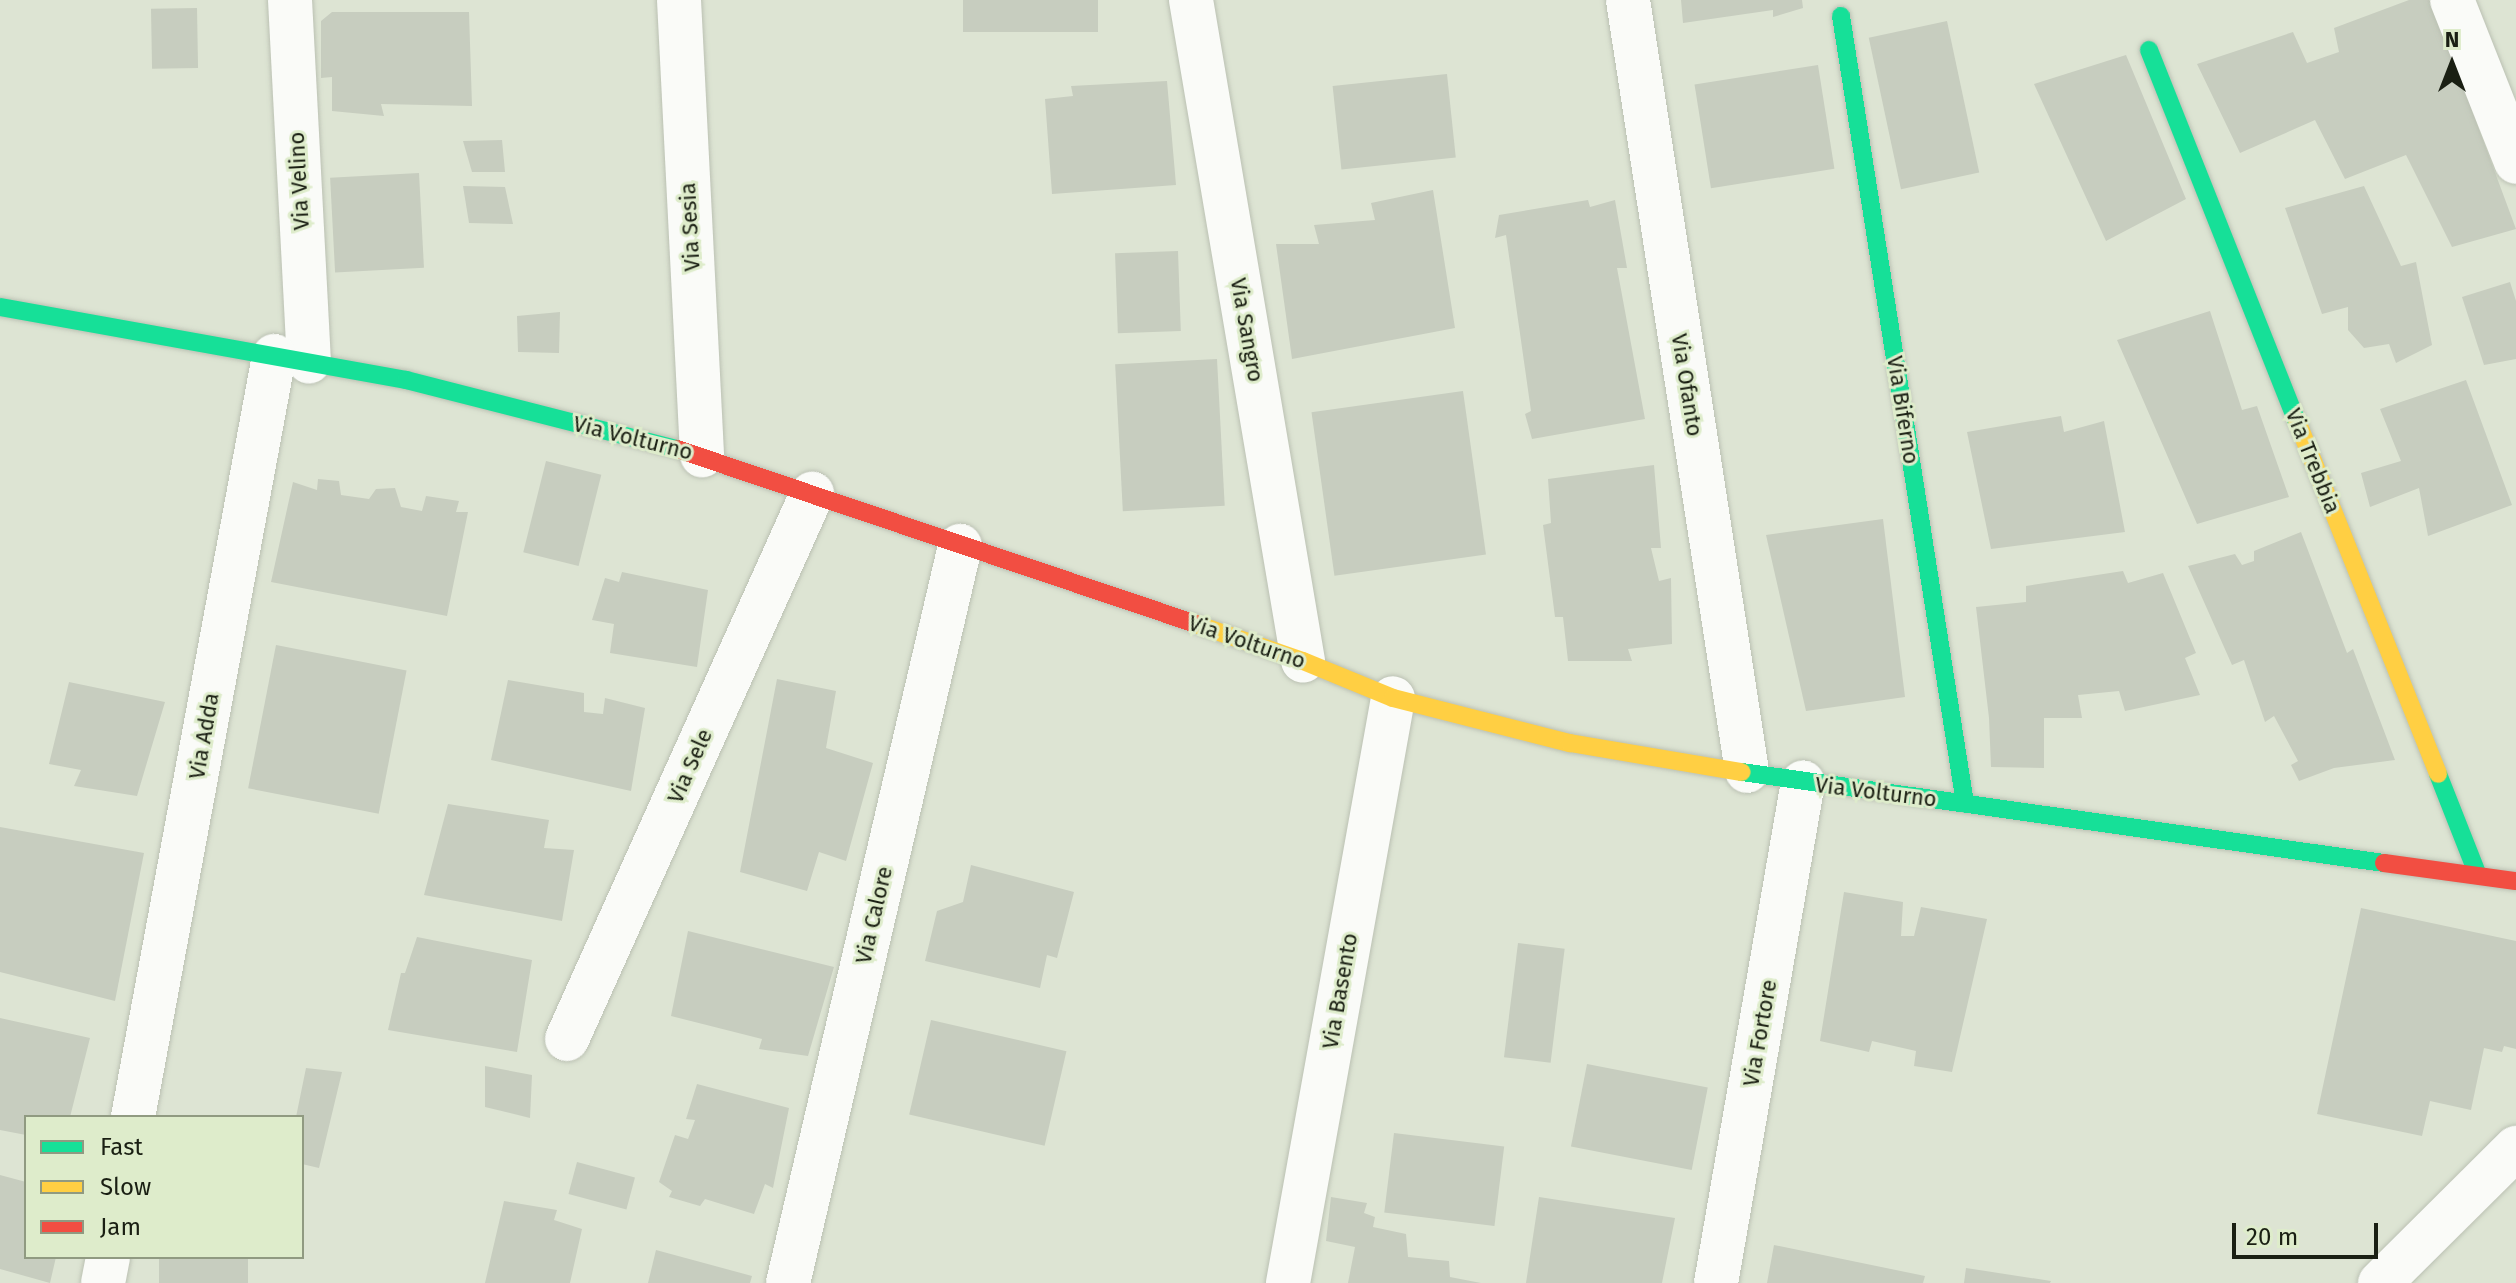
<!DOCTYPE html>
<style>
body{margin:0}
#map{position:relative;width:2516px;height:1283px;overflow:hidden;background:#dde4d3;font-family:"Fira Sans",sans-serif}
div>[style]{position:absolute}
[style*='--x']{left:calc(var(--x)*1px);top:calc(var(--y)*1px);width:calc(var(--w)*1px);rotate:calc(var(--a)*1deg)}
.building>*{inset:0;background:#c7cdbf;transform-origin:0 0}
.roads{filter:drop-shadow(0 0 2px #bbc1b3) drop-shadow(0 0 2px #bbc1b3)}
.street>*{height:44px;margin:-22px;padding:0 22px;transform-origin:22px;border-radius:22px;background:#fafbf8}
.fast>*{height:18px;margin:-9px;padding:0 9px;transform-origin:9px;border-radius:9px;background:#16e098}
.slow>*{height:18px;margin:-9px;padding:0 9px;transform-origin:9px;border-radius:9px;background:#ffcf43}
.jam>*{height:18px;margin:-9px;padding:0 9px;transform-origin:9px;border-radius:9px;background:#f24e42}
span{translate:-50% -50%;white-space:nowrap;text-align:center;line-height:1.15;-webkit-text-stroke:6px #deeccb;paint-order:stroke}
.street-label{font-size:22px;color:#1a1f13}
.legend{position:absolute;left:24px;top:1115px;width:280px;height:144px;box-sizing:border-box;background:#deeccb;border:2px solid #909a81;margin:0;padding:10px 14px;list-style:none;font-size:24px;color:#1a1f13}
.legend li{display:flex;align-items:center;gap:16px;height:40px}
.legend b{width:40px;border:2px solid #909a81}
.north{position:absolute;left:2412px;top:24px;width:80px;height:80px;-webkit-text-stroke:6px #deeccb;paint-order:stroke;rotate:0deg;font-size:22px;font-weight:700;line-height:32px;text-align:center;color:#1a1f13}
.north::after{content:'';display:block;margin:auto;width:28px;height:36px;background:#1a1f13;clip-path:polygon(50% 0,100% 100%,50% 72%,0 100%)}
.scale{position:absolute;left:2232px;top:1223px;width:146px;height:36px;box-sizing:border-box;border:4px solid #1a1f13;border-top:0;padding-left:10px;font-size:24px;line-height:28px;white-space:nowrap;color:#1a1f13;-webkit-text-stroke:6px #deeccb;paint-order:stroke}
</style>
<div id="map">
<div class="building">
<div style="left:963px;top:0;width:135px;height:32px"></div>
<div style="clip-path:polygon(1681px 0,1802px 0,1803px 8px,1773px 17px,1773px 10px,1683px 23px)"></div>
<div style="clip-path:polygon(2409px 0,2431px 0,2516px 229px,2452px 247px,2406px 155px,2345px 179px,2315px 120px,2240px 153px,2197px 64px,2293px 32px,2307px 63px,2339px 52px,2334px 28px)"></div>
<div style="left:197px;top:8px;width:60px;height:46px;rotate:89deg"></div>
<div style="clip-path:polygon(332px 12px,469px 12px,472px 106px,381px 104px,384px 116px,332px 111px,332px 77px,321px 78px,321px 21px)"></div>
<div style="left:1947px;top:21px;width:155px;height:80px;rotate:78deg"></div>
<div style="clip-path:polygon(2126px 55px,2186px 199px,2106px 241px,2034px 84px)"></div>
<div style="left:1818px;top:65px;width:105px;height:125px;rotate:81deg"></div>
<div style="left:1447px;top:74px;width:84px;height:115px;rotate:84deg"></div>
<div style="clip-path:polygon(1167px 81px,1176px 185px,1052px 194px,1045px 99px,1073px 96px,1071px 86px)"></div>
<div style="clip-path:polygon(502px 140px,505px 172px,472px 172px,463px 141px)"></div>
<div style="left:419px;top:173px;width:95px;height:89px;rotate:87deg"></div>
<div style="clip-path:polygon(463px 186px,505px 187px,513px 224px,469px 223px)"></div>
<div style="clip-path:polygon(2364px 186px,2401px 266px,2416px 262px,2432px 345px,2396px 363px,2389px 344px,2364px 348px,2348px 330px,2348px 307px,2322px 314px,2285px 208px)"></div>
<div style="clip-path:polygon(1433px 190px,1455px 328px,1292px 359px,1276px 244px,1319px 244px,1314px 225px,1375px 220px,1371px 203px)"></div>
<div style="clip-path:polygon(1588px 200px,1590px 207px,1615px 200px,1627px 268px,1617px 268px,1645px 419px,1532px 439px,1525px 414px,1531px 411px,1506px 235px,1495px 238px,1499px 215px)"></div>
<div style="left:1178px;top:251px;width:80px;height:63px;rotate:88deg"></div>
<div style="clip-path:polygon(2510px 282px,2516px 301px,2516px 359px,2484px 365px,2462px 297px)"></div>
<div style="clip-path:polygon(2210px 311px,2242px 410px,2257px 406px,2289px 497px,2197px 524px,2117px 340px)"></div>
<div style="clip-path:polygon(560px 312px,559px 353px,518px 352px,517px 316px)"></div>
<div style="left:1217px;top:359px;width:147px;height:102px;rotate:87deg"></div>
<div style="clip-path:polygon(2466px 380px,2512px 505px,2428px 536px,2419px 488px,2370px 507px,2361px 473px,2401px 461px,2380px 409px)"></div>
<div style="left:1463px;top:391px;width:165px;height:153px;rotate:82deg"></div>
<div style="clip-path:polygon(2061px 416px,2064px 432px,2104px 421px,2125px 532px,1991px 549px,1967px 432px)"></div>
<div style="left:546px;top:461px;width:57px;height:94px;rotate:14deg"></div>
<div style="clip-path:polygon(1654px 465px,1661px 548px,1651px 548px,1659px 581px,1671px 578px,1672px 644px,1628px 649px,1632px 661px,1568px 661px,1563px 617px,1555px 617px,1543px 525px,1551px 523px,1548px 479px)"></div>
<div style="clip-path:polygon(318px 479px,339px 481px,341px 495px,369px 499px,376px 489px,395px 488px,401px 507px,422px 511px,426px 496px,459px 501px,456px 512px,468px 512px,447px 616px,271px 582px,293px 482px,317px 490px)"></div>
<div style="clip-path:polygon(1883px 519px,1905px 697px,1806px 711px,1766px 535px)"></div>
<div style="clip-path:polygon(2301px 532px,2347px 653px,2353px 649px,2395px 760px,2334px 768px,2299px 781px,2291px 765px,2298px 761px,2274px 716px,2265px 722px,2244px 660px,2232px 665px,2188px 566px,2235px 554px,2242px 565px,2254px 561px,2254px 551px)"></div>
<div style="clip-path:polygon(2123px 571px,2128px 583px,2163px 573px,2196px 653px,2185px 658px,2200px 695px,2125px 711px,2119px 691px,2078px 695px,2082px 718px,2044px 718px,2044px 768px,1991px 767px,1989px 718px,1976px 607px,2026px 602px,2026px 586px)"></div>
<div style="clip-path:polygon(622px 572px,708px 590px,697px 667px,610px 653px,614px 624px,592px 620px,605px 578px,619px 582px)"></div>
<div style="left:276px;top:645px;width:133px;height:146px;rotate:11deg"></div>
<div style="clip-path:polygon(777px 679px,836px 691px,826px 748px,873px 763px,846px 861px,819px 852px,807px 891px,740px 872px)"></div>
<div style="clip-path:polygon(508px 680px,584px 693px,584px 712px,603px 714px,605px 698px,645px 708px,631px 791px,491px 760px)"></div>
<div style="clip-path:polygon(69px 682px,165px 702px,137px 796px,74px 786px,81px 770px,49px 764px)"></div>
<div style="clip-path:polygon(448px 804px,549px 820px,544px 848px,574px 850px,562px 921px,424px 895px)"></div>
<div style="clip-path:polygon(0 827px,144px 853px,115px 1001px,0 972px)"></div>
<div style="clip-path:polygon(971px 865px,1074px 892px,1057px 958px,1047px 955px,1040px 988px,925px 961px,937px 911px,963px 902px)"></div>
<div style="clip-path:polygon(1844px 892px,1903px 902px,1901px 936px,1914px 936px,1921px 907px,1987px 919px,1952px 1072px,1914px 1066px,1916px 1051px,1872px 1041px,1869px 1052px,1820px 1041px)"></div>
<div style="clip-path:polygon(2361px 908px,2516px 941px,2516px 1049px,2504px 1046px,2502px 1052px,2484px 1048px,2471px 1110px,2430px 1101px,2422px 1136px,2317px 1114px)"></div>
<div style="clip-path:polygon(688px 931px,834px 967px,808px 1056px,759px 1049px,762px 1039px,671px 1016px)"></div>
<div style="clip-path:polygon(417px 937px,532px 960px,517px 1052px,388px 1030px,401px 973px,405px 973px)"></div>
<div style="left:1518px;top:943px;width:47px;height:115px;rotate:7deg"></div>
<div style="clip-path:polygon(0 1018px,90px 1038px,70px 1117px,26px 1117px,26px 1135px,0 1130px)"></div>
<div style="left:931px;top:1020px;width:139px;height:97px;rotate:13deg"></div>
<div style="left:1587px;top:1064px;width:123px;height:84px;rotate:11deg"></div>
<div style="clip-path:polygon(485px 1066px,532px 1075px,530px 1118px,485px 1107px)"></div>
<div style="clip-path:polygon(306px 1068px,342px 1072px,319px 1168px,302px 1164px,302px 1117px,296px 1117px)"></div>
<div style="clip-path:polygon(697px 1084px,789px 1108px,773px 1188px,765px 1184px,754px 1214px,705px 1199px,700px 1206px,669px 1197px,672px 1191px,659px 1182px,675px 1135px,688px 1139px,695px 1120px,686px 1119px)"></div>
<div style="left:1394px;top:1133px;width:111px;height:80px;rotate:7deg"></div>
<div style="left:577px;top:1162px;width:60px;height:33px;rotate:15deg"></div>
<div style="clip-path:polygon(0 1175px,26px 1182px,26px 1257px,56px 1257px,50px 1283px,0 1269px)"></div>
<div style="clip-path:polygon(1331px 1197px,1367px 1203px,1364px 1213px,1375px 1217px,1373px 1227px,1406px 1234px,1408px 1257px,1449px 1261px,1450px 1277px,1481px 1283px,1348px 1283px,1355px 1247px,1326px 1241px)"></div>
<div style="clip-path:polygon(1539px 1197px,1675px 1218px,1662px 1283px,1526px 1283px)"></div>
<div style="clip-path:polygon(504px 1201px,557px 1210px,554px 1220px,582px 1229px,570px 1283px,485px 1283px)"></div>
<div style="clip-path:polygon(1774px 1245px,1925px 1276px,1923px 1283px,1767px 1283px)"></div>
<div style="clip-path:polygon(656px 1250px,752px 1276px,750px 1283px,648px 1283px)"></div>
<div style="left:159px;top:1257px;width:89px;height:27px"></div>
<div style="clip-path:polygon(1966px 1268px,2051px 1281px,2050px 1283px,1964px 1283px)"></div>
</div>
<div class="roads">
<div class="street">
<div style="--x:290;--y:0;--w:362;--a:87"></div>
<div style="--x:679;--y:0;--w:456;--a:87.1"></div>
<div style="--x:1191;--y:0;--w:670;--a:80.38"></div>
<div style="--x:1628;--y:0;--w:780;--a:81.23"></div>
<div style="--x:2452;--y:0;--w:174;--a:68.4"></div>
<div style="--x:567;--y:1039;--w:598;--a:-65.79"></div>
<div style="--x:133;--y:1117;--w:774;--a:-79.5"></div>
<div style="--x:103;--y:1283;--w:26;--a:-79"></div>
<div style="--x:788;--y:1283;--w:757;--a:-76.86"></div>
<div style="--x:1288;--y:1283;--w:594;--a:-79.82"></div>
<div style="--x:1716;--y:1283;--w:508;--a:-80.15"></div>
<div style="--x:2380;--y:1283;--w:192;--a:-44.8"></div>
</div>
<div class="fast">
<div style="--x:1841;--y:16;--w:797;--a:81.05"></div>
<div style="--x:2149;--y:50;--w:399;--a:68.3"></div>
<div style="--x:0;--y:307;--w:413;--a:10.2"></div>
<div style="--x:406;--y:380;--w:280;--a:14.3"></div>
<div style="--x:1742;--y:772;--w:648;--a:8.07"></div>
<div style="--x:2438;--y:774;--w:106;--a:68.5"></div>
</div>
<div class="slow">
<div style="--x:2297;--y:421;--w:380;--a:68.2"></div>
<div style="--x:1193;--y:623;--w:116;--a:19.1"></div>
<div style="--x:1303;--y:661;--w:97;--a:22.3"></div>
<div style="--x:1393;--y:698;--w:183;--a:14.3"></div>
<div style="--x:1570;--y:743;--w:174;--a:9.6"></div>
</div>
<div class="jam">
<div style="--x:677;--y:449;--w:545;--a:18.63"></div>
<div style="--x:2384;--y:863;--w:133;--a:7.8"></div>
</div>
</div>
<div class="street-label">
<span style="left:299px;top:181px;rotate:-93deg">Via Velino</span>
<span style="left:690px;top:227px;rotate:-93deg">Via Sesia</span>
<span style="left:1247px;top:330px;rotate:80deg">Via Sangro</span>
<span style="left:1687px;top:385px;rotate:81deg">Via Ofanto</span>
<span style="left:1903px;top:410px;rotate:81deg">Via Biferno</span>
<span style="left:633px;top:438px;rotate:14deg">Via Volturno</span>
<span style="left:2313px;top:461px;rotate:68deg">Via Trebbia</span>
<span style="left:1247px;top:642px;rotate:19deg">Via Volturno</span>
<span style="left:204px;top:736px;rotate:-80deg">Via Adda</span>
<span style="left:690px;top:766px;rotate:-66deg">Via Sele</span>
<span style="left:1876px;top:792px;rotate:7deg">Via Volturno</span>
<span style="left:874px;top:915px;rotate:-77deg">Via Calore</span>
<span style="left:1340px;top:991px;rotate:-80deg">Via Basento</span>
<span style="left:1760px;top:1033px;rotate:-80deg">Via Fortore</span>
</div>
<ul class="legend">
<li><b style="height:10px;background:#16e098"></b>Fast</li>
<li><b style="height:10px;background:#ffcf43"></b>Slow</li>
<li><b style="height:10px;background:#f24e42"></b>Jam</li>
</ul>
<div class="north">N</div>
<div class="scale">20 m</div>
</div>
